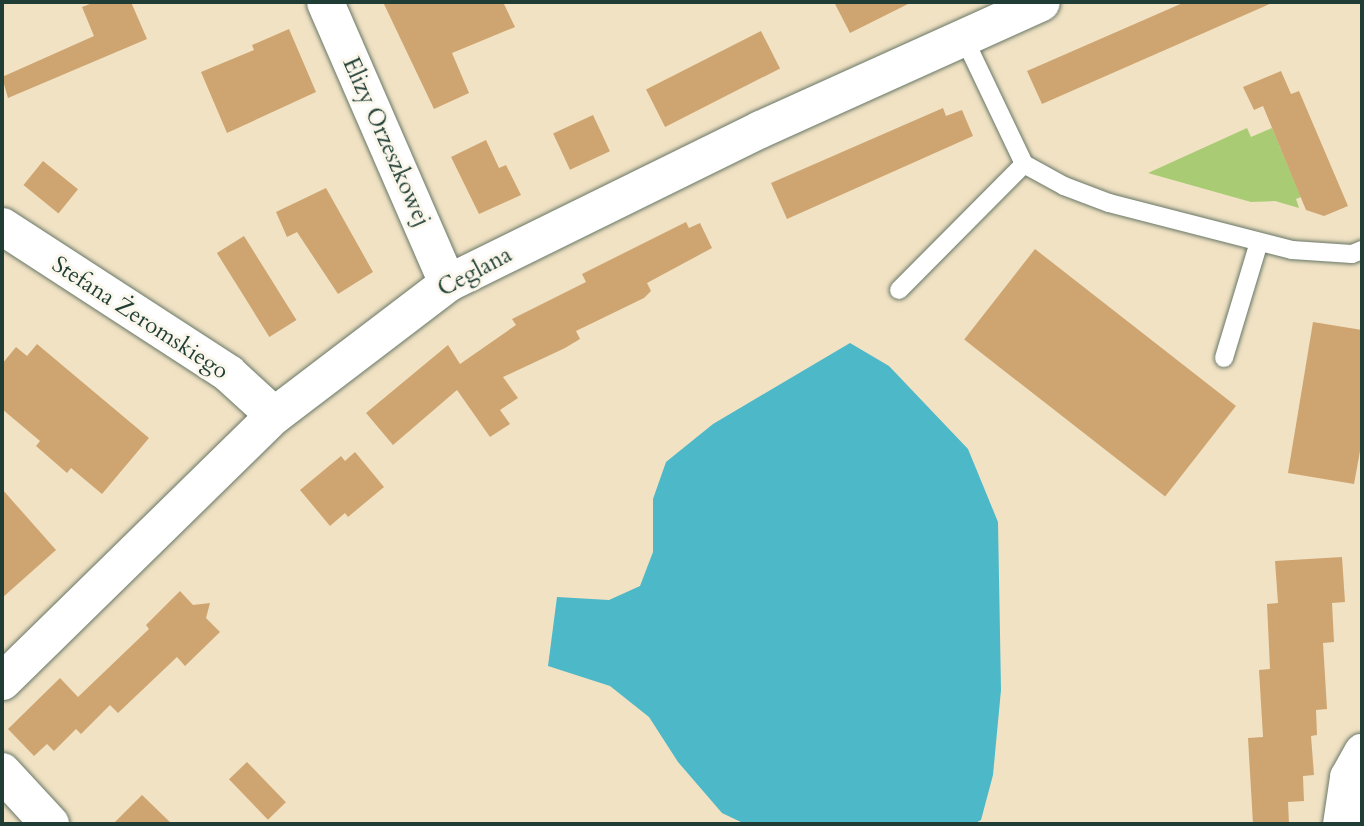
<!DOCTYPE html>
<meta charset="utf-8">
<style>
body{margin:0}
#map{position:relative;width:1364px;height:826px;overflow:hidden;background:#f1e2c4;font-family:Cardo,serif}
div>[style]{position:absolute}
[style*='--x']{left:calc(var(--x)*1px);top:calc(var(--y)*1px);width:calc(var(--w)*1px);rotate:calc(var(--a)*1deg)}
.green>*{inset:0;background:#a9cb74}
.water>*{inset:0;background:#4cb8c8}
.building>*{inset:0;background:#cea570;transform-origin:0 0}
.roads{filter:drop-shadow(0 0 2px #687766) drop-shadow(0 0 2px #687766)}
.service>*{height:18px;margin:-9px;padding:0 9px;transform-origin:9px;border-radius:9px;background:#fff}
.minor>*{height:37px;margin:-18.5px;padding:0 18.5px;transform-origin:18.5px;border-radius:18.5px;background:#fff}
.tertiary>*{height:38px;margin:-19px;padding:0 19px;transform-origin:19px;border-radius:19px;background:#fff}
span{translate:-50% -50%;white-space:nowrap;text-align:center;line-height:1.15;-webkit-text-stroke:6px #fbf7ec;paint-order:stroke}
.street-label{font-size:23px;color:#1f3d34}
.frame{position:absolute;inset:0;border:4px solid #1f3d34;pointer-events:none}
</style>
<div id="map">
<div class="green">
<div style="clip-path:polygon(1247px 128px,1251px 137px,1272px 128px,1301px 197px,1296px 199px,1299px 208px,1275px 201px,1251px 202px,1148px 173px)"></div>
</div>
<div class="water">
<div style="clip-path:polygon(850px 343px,889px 366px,968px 449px,998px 522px,1001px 690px,993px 775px,981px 820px,974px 824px,745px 824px,722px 813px,678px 762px,649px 717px,610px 686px,548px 666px,557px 597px,609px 600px,640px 586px,653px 552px,653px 499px,666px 462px,713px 424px)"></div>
</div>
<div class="building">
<div style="clip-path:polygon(95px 2px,131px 2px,147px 39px,8px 98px,2px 77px,94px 36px,82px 7px)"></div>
<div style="clip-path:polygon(383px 2px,503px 2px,515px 27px,452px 53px,469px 93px,434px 109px)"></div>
<div style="clip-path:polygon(834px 2px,912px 2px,850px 33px)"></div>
<div style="clip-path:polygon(1185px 2px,1274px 2px,1042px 104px,1027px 71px)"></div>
<div style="clip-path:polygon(289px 29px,316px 92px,227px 133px,201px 72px,254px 50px,252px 45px)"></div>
<div style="left:761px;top:31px;width:42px;height:129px;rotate:63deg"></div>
<div style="clip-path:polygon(1281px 71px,1291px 94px,1299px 91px,1348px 206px,1324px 216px,1306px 210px,1263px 106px,1254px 110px,1243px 87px)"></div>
<div style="clip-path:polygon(943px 108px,946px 116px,962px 110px,973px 136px,787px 219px,771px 183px)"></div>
<div style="left:593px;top:115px;width:40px;height:44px;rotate:65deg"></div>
<div style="clip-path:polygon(486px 140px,499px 168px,506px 165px,521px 195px,479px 214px,451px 157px)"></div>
<div style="left:43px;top:161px;width:45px;height:31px;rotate:39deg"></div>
<div style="clip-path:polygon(326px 188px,373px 272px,338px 294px,297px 232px,287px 237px,276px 212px)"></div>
<div style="clip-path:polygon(686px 222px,689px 228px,700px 223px,712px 248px,647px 283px,651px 291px,644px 298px,576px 331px,580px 339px,565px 348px,503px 377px,518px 398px,500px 410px,510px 424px,490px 437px,457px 390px,393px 445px,366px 413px,448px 345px,460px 364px,516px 325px,512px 319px,586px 282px,582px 274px)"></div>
<div style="left:244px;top:236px;width:99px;height:32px;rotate:58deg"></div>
<div style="left:1035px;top:249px;width:255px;height:115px;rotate:38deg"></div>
<div style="clip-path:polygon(1313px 322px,1362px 330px,1362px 440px,1354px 484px,1288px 473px)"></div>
<div style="clip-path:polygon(37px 344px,149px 438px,102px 494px,71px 468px,67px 473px,36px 446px,40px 441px,2px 409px,2px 364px,16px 347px,27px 356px)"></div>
<div style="clip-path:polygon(355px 452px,384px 487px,348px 517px,345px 513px,330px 526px,300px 490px,341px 456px,345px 461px)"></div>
<div style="clip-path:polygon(2px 489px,56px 550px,2px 598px)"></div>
<div style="clip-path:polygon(1342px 557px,1345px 602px,1332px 603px,1334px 642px,1323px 643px,1327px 709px,1316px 710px,1317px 735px,1311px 736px,1314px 775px,1303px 776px,1304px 801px,1288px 802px,1289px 824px,1253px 824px,1248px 738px,1263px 737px,1259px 670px,1270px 669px,1267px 604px,1278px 603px,1275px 561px)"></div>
<div style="clip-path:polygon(180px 591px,193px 605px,210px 603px,206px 618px,220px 632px,185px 666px,177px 657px,118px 713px,110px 705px,81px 734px,76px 729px,54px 751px,47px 744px,34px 756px,8px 729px,60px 678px,78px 697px,149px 629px,146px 625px)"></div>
<div style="left:247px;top:762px;width:56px;height:25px;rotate:46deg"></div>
<div style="clip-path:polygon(142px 795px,172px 824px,113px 824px)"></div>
</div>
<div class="roads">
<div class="service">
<div style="--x:963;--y:36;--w:142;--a:64.5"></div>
<div style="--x:1024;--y:164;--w:46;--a:28.8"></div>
<div style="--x:1064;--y:186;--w:48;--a:20.7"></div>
<div style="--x:1109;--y:203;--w:189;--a:14.4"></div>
<div style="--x:1292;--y:250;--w:60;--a:3.8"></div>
<div style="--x:1352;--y:254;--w:11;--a:-22"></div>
<div style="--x:899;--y:290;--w:177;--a:-45.2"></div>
<div style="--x:1224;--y:358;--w:121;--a:-73.2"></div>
</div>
<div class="minor">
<div style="--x:325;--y:2;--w:306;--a:66.5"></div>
<div style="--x:2;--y:226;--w:270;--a:33"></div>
<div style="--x:228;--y:373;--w:62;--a:42.4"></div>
<div style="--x:2;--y:681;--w:380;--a:-44.4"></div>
<div style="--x:274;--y:415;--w:218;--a:-37.3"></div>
<div style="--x:447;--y:283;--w:349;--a:-26.2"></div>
<div style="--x:760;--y:129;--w:308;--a:-24.3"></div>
<div style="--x:1341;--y:824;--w:48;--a:-81.5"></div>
<div style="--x:1348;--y:777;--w:29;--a:-61"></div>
</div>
<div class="tertiary">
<div style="--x:2;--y:772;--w:71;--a:47.3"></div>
</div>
</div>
<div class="street-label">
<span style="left:386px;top:142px;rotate:66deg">Elizy Orzeszkowej</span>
<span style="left:475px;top:272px;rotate:-28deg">Ceglana</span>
<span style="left:140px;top:318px;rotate:33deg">Stefana Żeromskiego</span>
</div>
<div class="frame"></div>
</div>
